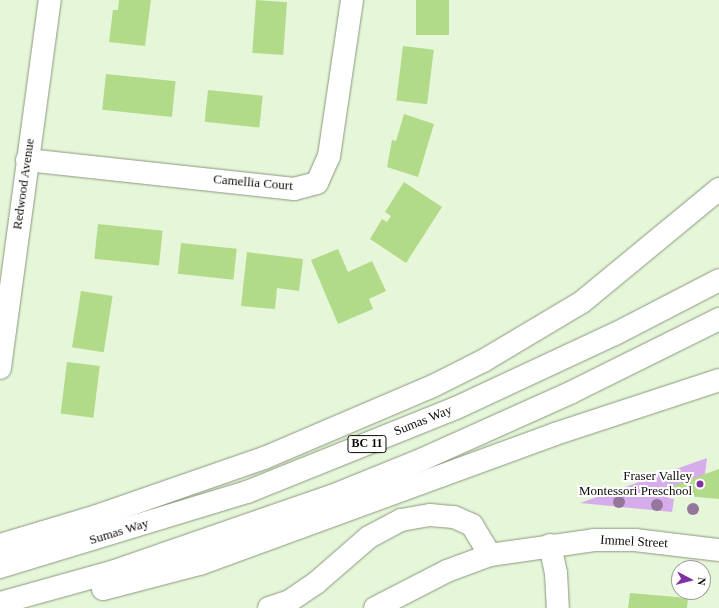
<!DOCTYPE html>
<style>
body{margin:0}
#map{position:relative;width:719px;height:608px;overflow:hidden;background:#e6f6d9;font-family:"Times New Roman",serif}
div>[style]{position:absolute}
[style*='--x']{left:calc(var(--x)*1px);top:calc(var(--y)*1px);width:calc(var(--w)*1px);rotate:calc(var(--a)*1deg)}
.green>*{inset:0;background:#d6aceb}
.building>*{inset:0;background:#b1db89;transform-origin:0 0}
.roads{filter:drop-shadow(0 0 1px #89987d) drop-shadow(0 0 1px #89987d)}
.minor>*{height:22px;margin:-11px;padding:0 11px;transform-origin:11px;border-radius:11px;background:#fff}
.highway>*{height:22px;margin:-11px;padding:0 11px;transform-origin:11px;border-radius:11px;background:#fff}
.trees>*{width:12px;height:12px;margin:-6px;border-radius:50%;background:#94779b}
.dots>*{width:11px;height:11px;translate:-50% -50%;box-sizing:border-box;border:2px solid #fff;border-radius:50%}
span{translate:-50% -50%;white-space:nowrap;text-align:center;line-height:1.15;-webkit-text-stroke:4px #fff;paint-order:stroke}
.shield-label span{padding:1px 3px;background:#fff;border:1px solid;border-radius:3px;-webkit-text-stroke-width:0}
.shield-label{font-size:12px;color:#090d05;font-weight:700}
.street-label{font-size:13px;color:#090d05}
.poi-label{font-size:13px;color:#090d05}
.right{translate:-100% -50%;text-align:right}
.north{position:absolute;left:671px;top:560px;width:40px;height:40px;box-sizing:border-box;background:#fff;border:1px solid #9d9e9b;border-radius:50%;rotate:97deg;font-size:11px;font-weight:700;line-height:16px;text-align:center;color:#090d05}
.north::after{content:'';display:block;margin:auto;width:14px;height:18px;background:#8132a2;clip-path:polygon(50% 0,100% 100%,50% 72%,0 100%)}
</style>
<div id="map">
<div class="green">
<div style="clip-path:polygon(707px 458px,705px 474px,669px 494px,668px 498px,674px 499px,672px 512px,580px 503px)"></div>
</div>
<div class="building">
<div style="clip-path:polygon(119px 0,151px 0,145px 46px,109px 42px,113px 10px,118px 10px)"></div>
<div style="left:256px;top:0;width:31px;height:53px;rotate:4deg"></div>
<div style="left:416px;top:0;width:33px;height:35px"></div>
<div style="left:403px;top:46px;width:31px;height:55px;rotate:7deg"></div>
<div style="left:106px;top:74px;width:70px;height:36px;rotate:6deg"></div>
<div style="left:208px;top:90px;width:55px;height:32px;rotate:6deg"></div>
<div style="clip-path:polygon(404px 114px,434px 124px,418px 177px,387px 167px,392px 140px,396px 141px)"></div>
<div style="clip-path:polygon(404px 182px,442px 207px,406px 263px,370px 239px,382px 219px,387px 222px,391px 216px,385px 212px)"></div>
<div style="left:98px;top:224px;width:65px;height:35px;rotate:6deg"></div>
<div style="left:181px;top:243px;width:56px;height:31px;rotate:6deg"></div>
<div style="clip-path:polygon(338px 249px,348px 272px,372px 261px,386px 291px,369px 299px,373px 309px,338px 324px,311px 260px)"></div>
<div style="clip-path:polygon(247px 252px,303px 259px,299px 291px,277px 288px,275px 309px,241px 306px)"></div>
<div style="left:81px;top:291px;width:32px;height:57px;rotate:9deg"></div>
<div style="left:67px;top:362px;width:33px;height:52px;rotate:7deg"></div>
<div style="clip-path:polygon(719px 469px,719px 499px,655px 493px,705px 474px)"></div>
<div style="clip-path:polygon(630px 593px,688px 598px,687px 608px,628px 608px)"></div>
</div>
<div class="roads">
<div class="minor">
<div style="--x:27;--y:160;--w:269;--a:6.2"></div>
<div style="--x:294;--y:189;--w:24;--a:-15"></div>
<div style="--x:317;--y:183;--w:30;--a:-66"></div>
<div style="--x:329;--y:156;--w:158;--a:-81.6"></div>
<div style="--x:0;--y:368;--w:371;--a:-82.3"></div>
<div style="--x:550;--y:545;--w:29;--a:78"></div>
<div style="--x:556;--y:573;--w:35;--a:87"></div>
<div style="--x:269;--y:608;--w:20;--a:-18"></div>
<div style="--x:288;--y:602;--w:34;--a:-34"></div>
<div style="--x:316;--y:583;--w:70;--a:-41"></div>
<div style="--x:369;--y:537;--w:36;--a:-28"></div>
<div style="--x:401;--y:520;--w:29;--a:-10"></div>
<div style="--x:430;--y:515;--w:24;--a:5"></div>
<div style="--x:454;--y:517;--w:20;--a:24"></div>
<div style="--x:472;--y:525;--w:35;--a:59"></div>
<div style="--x:375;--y:608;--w:81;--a:-27.2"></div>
<div style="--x:447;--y:571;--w:46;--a:-20.4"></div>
<div style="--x:490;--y:555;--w:105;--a:-8.2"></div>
<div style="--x:594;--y:540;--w:41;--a:0"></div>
<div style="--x:635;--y:540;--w:85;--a:6.8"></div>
</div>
<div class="highway">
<div style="--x:0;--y:545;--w:101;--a:-16.6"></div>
<div style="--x:97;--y:516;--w:177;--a:-19.2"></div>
<div style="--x:264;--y:458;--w:184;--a:-23.1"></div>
<div style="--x:433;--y:386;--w:56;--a:-26.6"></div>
<div style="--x:483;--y:361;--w:115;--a:-30.8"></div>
<div style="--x:582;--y:302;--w:178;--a:-39.5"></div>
<div style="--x:0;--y:567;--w:258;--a:-16.9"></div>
<div style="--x:247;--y:492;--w:225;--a:-21.9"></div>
<div style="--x:456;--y:408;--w:175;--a:-25"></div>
<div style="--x:615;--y:334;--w:117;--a:-27.4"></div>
<div style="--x:103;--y:589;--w:100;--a:-14.5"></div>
<div style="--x:200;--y:564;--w:378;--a:-20.1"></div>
<div style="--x:555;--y:434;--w:173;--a:-18.2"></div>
<div style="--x:0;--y:603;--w:119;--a:-15.5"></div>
<div style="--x:115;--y:571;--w:230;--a:-19.1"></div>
<div style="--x:332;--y:496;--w:98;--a:-22.1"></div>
<div style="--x:423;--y:459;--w:163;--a:-24.2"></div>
<div style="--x:572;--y:392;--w:164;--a:-26.4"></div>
</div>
</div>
<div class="trees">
<div style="left:619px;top:502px"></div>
<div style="left:657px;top:505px"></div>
<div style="left:693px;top:509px"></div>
</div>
<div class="dots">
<div style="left:700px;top:484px;background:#8132a2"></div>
</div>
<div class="shield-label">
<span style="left:367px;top:444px">BC 11</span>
</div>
<div class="street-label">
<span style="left:253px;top:183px;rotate:5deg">Camellia Court</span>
<span style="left:24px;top:184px;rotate:-82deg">Redwood Avenue</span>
<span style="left:423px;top:421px;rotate:-22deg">Sumas Way</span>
<span style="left:119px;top:532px;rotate:-17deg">Sumas Way</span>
<span style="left:634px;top:542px;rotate:3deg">Immel Street</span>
</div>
<div class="poi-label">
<span class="right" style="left:692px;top:484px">Fraser Valley<br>Montessori Preschool</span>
</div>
<div class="north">N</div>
</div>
